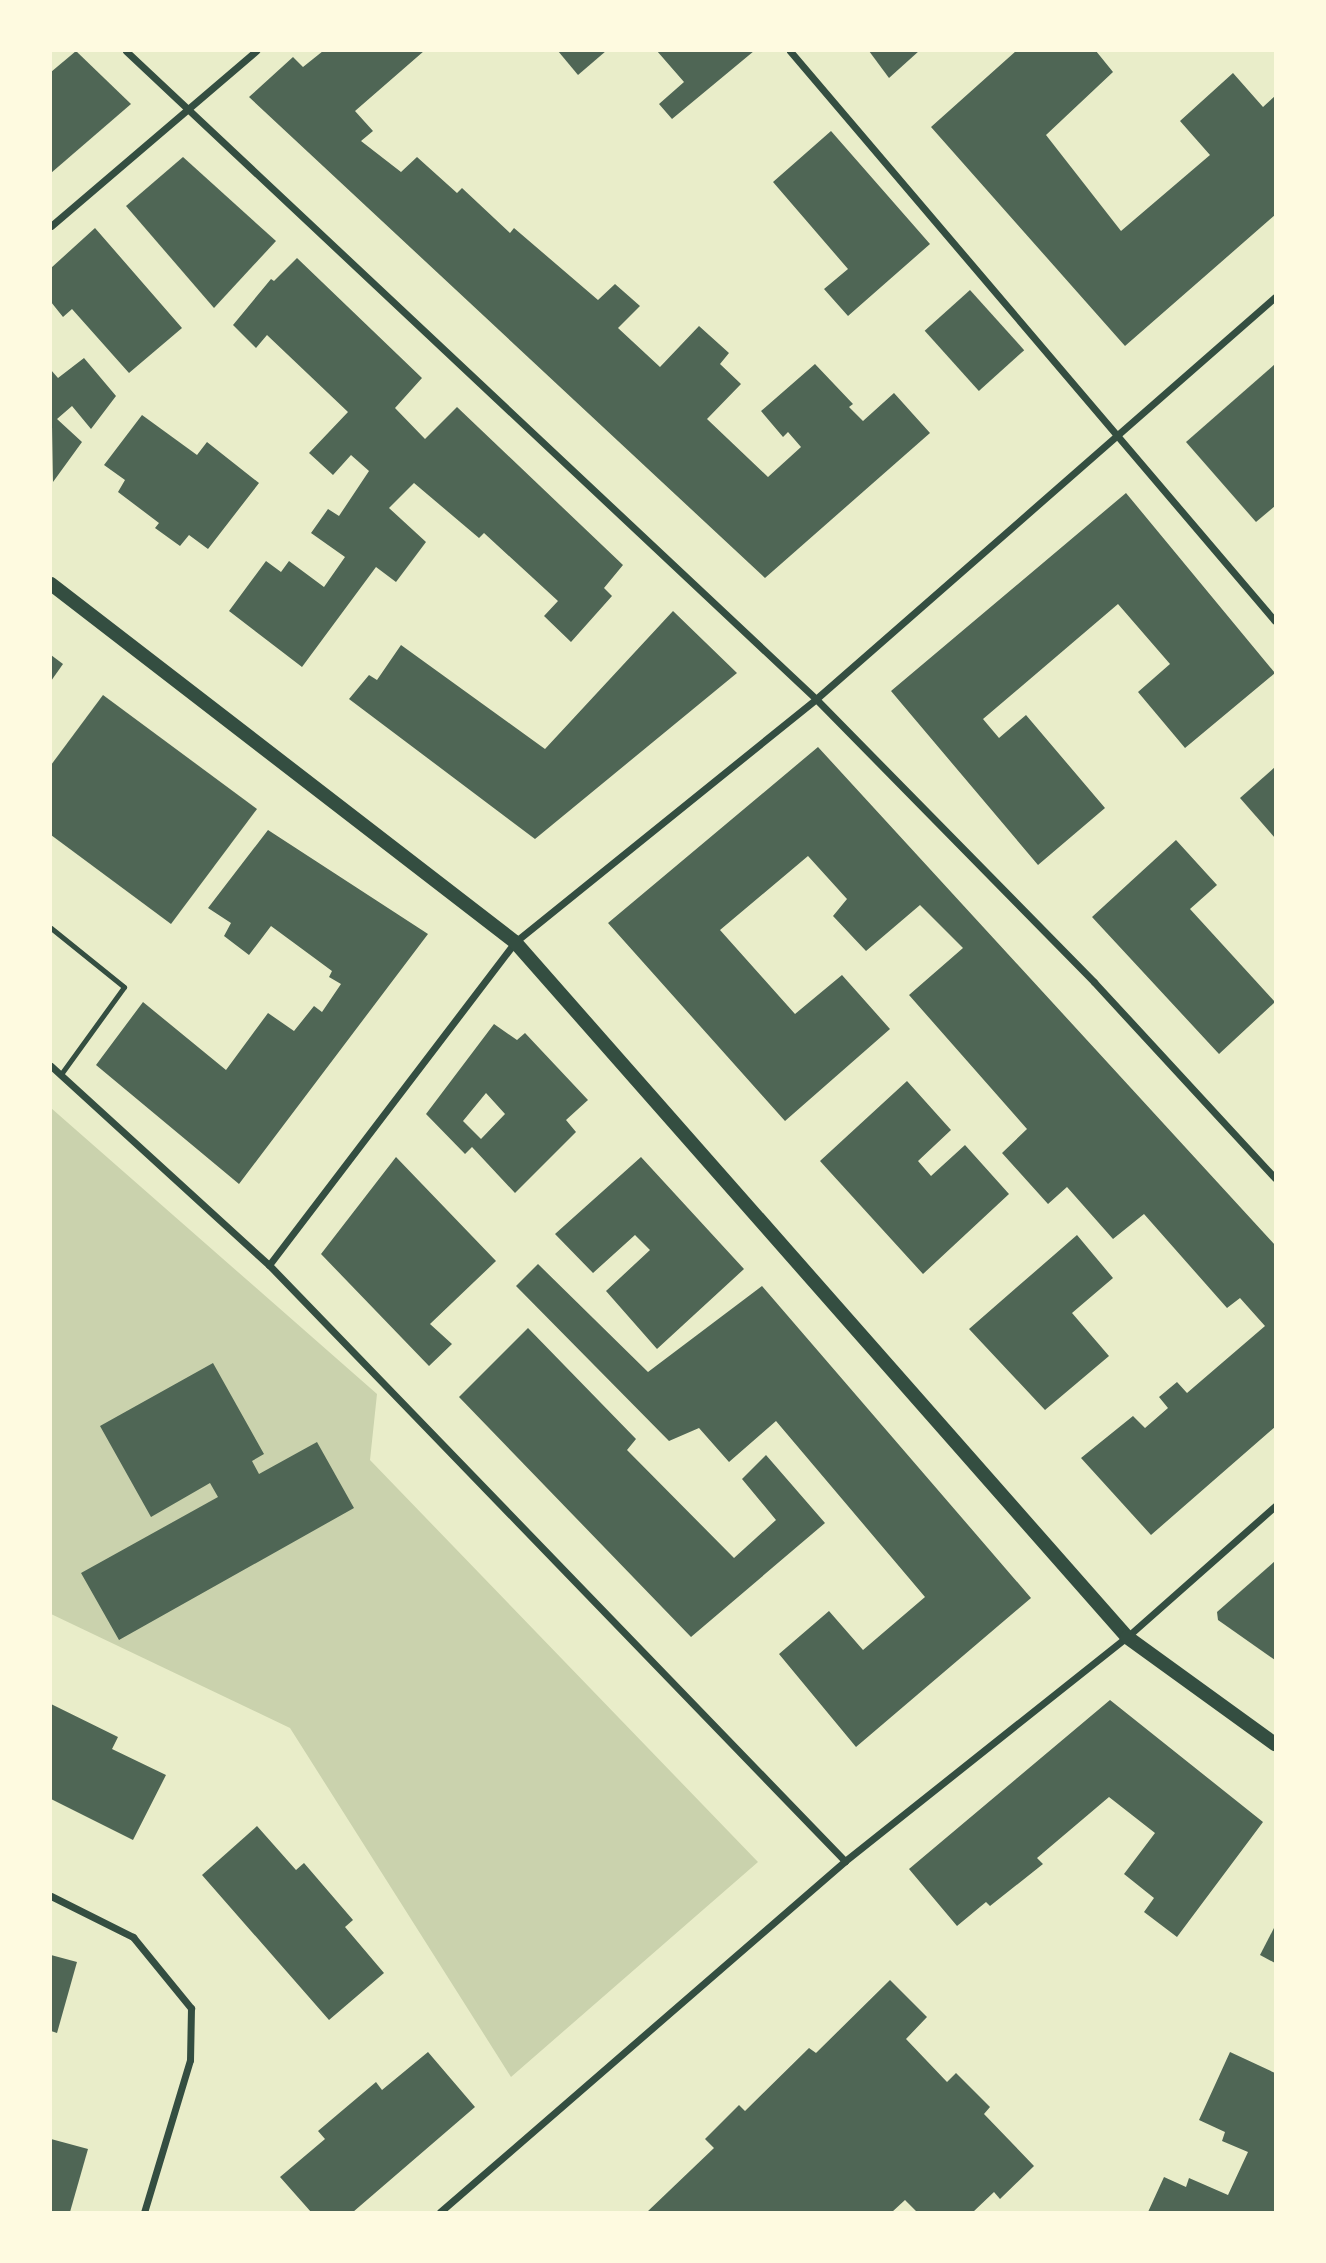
<!DOCTYPE html>
<style>
body{margin:0}
#map{position:relative;width:1326px;height:2263px;overflow:hidden;background:#e9edc9;font-family:"DejaVu Sans",sans-serif}
div>[style]{position:absolute}
[style*='--x']{left:calc(var(--x)*1px);top:calc(var(--y)*1px);width:calc(var(--w)*1px);rotate:calc(var(--a)*1deg)}
.green>*{inset:0;background:#cad2ad}
.building>*{inset:0;background:#4f6655;transform-origin:0 0}
.service>*{height:5px;margin:-2.5px;padding:0 2.5px;transform-origin:2.5px;border-radius:2.5px;background:#344e41}
.minor>*{height:7px;margin:-3.5px;padding:0 3.5px;transform-origin:3.5px;border-radius:3.5px;background:#344e41}
.secondary>*{height:14px;margin:-7px;padding:0 7px;transform-origin:7px;border-radius:7px;background:#344e41}
span{translate:-50% -50%;white-space:nowrap;text-align:center;line-height:1.15;-webkit-text-stroke:7px #fefae0;paint-order:stroke}
.frame{position:absolute;inset:0;border:52px solid #fefae0;pointer-events:none}
</style>
<div id="map">
<div class="green">
<div style="clip-path:polygon(51px 1108px,377px 1394px,370px 1460px,758px 1862px,511px 2077px,290px 1728px,51px 1614px)"></div>
</div>
<div class="building">
<div style="clip-path:polygon(76px 51px,131px 104px,51px 173px,51px 72px)"></div>
<div style="clip-path:polygon(323px 51px,424px 51px,355px 111px,373px 131px,361px 141px,401px 172px,417px 157px,457px 193px,462px 188px,510px 233px,514px 228px,598px 300px,615px 284px,640px 306px,618px 328px,660px 367px,699px 326px,729px 353px,720px 364px,741px 384px,707px 419px,768px 477px,801px 447px,788px 432px,783px 437px,761px 411px,815px 364px,853px 404px,849px 407px,863px 421px,894px 393px,930px 433px,765px 578px,249px 97px,293px 57px,303px 67px)"></div>
<div style="clip-path:polygon(558px 51px,606px 51px,578px 75px)"></div>
<div style="clip-path:polygon(657px 51px,754px 51px,672px 119px,659px 104px,684px 82px)"></div>
<div style="clip-path:polygon(869px 51px,919px 51px,889px 78px)"></div>
<div style="clip-path:polygon(1016px 51px,1096px 51px,1113px 72px,1046px 135px,1121px 231px,1210px 155px,1180px 121px,1233px 73px,1263px 107px,1275px 96px,1275px 215px,1125px 346px,931px 127px)"></div>
<div style="clip-path:polygon(831px 131px,930px 244px,848px 316px,824px 289px,848px 269px,773px 182px)"></div>
<div style="clip-path:polygon(183px 157px,276px 241px,214px 308px,126px 206px)"></div>
<div style="clip-path:polygon(95px 228px,182px 328px,129px 373px,72px 309px,63px 317px,51px 302px,51px 268px)"></div>
<div style="clip-path:polygon(297px 258px,422px 378px,395px 408px,425px 439px,457px 407px,623px 565px,604px 588px,612px 596px,571px 642px,544px 616px,558px 601px,484px 533px,479px 538px,414px 483px,389px 508px,426px 542px,396px 582px,376px 567px,302px 667px,229px 611px,266px 561px,281px 572px,289px 561px,324px 587px,345px 557px,311px 533px,328px 509px,339px 516px,369px 471px,351px 455px,333px 475px,309px 453px,348px 412px,267px 335px,256px 348px,233px 325px,271px 279px,274px 281px)"></div>
<div style="left:970px;top:290px;width:81px;height:61px;rotate:48deg"></div>
<div style="clip-path:polygon(84px 358px,116px 396px,91px 429px,72px 406px,57px 419px,82px 442px,53px 482px,51px 370px,58px 378px)"></div>
<div style="clip-path:polygon(1275px 364px,1275px 506px,1256px 522px,1186px 442px)"></div>
<div style="clip-path:polygon(142px 415px,197px 455px,207px 442px,259px 483px,208px 549px,189px 535px,180px 546px,155px 528px,159px 523px,118px 492px,125px 480px,104px 465px)"></div>
<div style="clip-path:polygon(1126px 493px,1275px 673px,1185px 748px,1138px 692px,1170px 664px,1118px 604px,983px 719px,999px 738px,1026px 715px,1105px 808px,1038px 865px,891px 691px)"></div>
<div style="clip-path:polygon(673px 611px,737px 673px,535px 839px,349px 699px,369px 675px,377px 680px,401px 645px,545px 749px)"></div>
<div style="clip-path:polygon(51px 655px,63px 664px,51px 681px)"></div>
<div style="clip-path:polygon(103px 695px,257px 809px,171px 924px,51px 835px,51px 765px)"></div>
<div style="clip-path:polygon(818px 747px,1275px 1245px,1275px 1427px,1151px 1535px,1081px 1458px,1133px 1416px,1145px 1428px,1168px 1408px,1159px 1397px,1177px 1382px,1187px 1393px,1265px 1326px,1240px 1298px,1227px 1308px,1144px 1214px,1113px 1239px,1067px 1187px,1048px 1204px,1002px 1153px,1027px 1129px,909px 995px,963px 948px,920px 905px,866px 951px,833px 916px,847px 899px,808px 856px,720px 930px,795px 1014px,842px 975px,890px 1029px,785px 1121px,608px 923px)"></div>
<div style="clip-path:polygon(1275px 767px,1275px 838px,1240px 798px)"></div>
<div style="clip-path:polygon(268px 830px,428px 934px,239px 1184px,96px 1065px,143px 1002px,226px 1070px,268px 1013px,294px 1031px,314px 1006px,322px 1012px,341px 984px,329px 977px,332px 971px,271px 926px,249px 955px,224px 936px,231px 923px,208px 908px)"></div>
<div style="clip-path:polygon(1176px 840px,1217px 885px,1190px 909px,1275px 1002px,1219px 1054px,1092px 917px)"></div>
<div style="clip-path:polygon(evenodd,494px 1024px,517px 1040px,525px 1033px,588px 1100px,566px 1120px,576px 1132px,515px 1193px,472px 1147px,465px 1154px,426px 1114px,494px 1024px,486px 1093px,505px 1114px,481px 1139px,463px 1121px,486px 1093px)"></div>
<div style="clip-path:polygon(907px 1081px,951px 1130px,918px 1161px,931px 1176px,965px 1145px,1009px 1194px,923px 1274px,820px 1161px)"></div>
<div style="clip-path:polygon(396px 1157px,496px 1261px,430px 1324px,452px 1344px,429px 1366px,321px 1254px)"></div>
<div style="clip-path:polygon(641px 1157px,744px 1269px,657px 1349px,606px 1291px,650px 1250px,635px 1235px,593px 1273px,555px 1234px)"></div>
<div style="clip-path:polygon(1077px 1235px,1113px 1278px,1072px 1313px,1109px 1356px,1045px 1410px,969px 1329px)"></div>
<div style="clip-path:polygon(538px 1264px,648px 1372px,762px 1286px,1031px 1598px,856px 1747px,779px 1654px,829px 1611px,863px 1650px,925px 1597px,776px 1421px,729px 1462px,699px 1428px,669px 1441px,516px 1286px)"></div>
<div style="clip-path:polygon(528px 1328px,636px 1439px,627px 1450px,734px 1558px,776px 1520px,742px 1479px,766px 1455px,825px 1523px,691px 1637px,459px 1397px)"></div>
<div style="clip-path:polygon(213px 1363px,264px 1454px,252px 1461px,259px 1474px,317px 1442px,354px 1508px,119px 1640px,81px 1573px,218px 1497px,210px 1483px,151px 1517px,100px 1426px)"></div>
<div style="clip-path:polygon(1275px 1561px,1275px 1660px,1218px 1620px,1217px 1612px)"></div>
<div style="clip-path:polygon(1110px 1700px,1263px 1822px,1177px 1937px,1144px 1912px,1154px 1898px,1124px 1874px,1155px 1833px,1109px 1797px,1037px 1858px,1043px 1864px,990px 1906px,986px 1902px,957px 1926px,909px 1869px)"></div>
<div style="clip-path:polygon(51px 1704px,118px 1737px,112px 1749px,166px 1775px,133px 1840px,51px 1799px)"></div>
<div style="clip-path:polygon(257px 1826px,296px 1870px,304px 1863px,353px 1920px,345px 1927px,384px 1973px,329px 2020px,202px 1875px)"></div>
<div style="clip-path:polygon(1275px 1926px,1275px 1963px,1260px 1955px)"></div>
<div style="clip-path:polygon(51px 1955px,77px 1962px,57px 2033px,51px 2031px)"></div>
<div style="clip-path:polygon(890px 1980px,927px 2017px,906px 2039px,947px 2082px,956px 2073px,990px 2107px,984px 2114px,1034px 2166px,1000px 2199px,994px 2192px,973px 2212px,917px 2212px,905px 2200px,892px 2212px,647px 2212px,714px 2148px,705px 2139px,739px 2105px,745px 2111px,809px 2048px,816px 2053px)"></div>
<div style="clip-path:polygon(428px 2052px,475px 2107px,353px 2212px,311px 2212px,280px 2177px,325px 2139px,318px 2131px,376px 2082px,382px 2090px)"></div>
<div style="clip-path:polygon(1230px 2052px,1275px 2073px,1275px 2212px,1148px 2212px,1164px 2177px,1186px 2187px,1189px 2178px,1228px 2195px,1248px 2152px,1222px 2141px,1225px 2132px,1199px 2120px)"></div>
<div style="clip-path:polygon(51px 2139px,88px 2149px,70px 2212px,51px 2212px)"></div>
</div>
<div class="service">
<div style="--x:51;--y:928;--w:94;--a:38.9"></div>
<div style="--x:124;--y:987;--w:107;--a:125.9"></div>
</div>
<div class="minor">
<div style="--x:126;--y:51;--w:947;--a:43.2"></div>
<div style="--x:816;--y:699;--w:397;--a:45.5"></div>
<div style="--x:1094;--y:982;--w:267;--a:47.3"></div>
<div style="--x:790;--y:51;--w:748;--a:49.61"></div>
<div style="--x:51;--y:226;--w:270;--a:-40.5"></div>
<div style="--x:51;--y:1066;--w:295;--a:42.4"></div>
<div style="--x:269;--y:1265;--w:829;--a:45.98"></div>
<div style="--x:269;--y:1265;--w:406;--a:-52.7"></div>
<div style="--x:515;--y:942;--w:387;--a:-38.9"></div>
<div style="--x:816;--y:699;--w:610;--a:-41.21"></div>
<div style="--x:51;--y:1896;--w:92;--a:26.6"></div>
<div style="--x:133;--y:1937;--w:92;--a:50.8"></div>
<div style="--x:191;--y:2008;--w:52;--a:91.1"></div>
<div style="--x:190;--y:2060;--w:159;--a:106.8"></div>
<div style="--x:440;--y:2212;--w:536;--a:-40.91"></div>
<div style="--x:845;--y:1861;--w:360;--a:-38.5"></div>
<div style="--x:1127;--y:1637;--w:198;--a:-41.5"></div>
</div>
<div class="secondary">
<div style="--x:51;--y:584;--w:586;--a:37.65"></div>
<div style="--x:515;--y:942;--w:926;--a:48.63"></div>
<div style="--x:1127;--y:1637;--w:183;--a:35.9"></div>
</div>
<div class="frame"></div>
</div>
